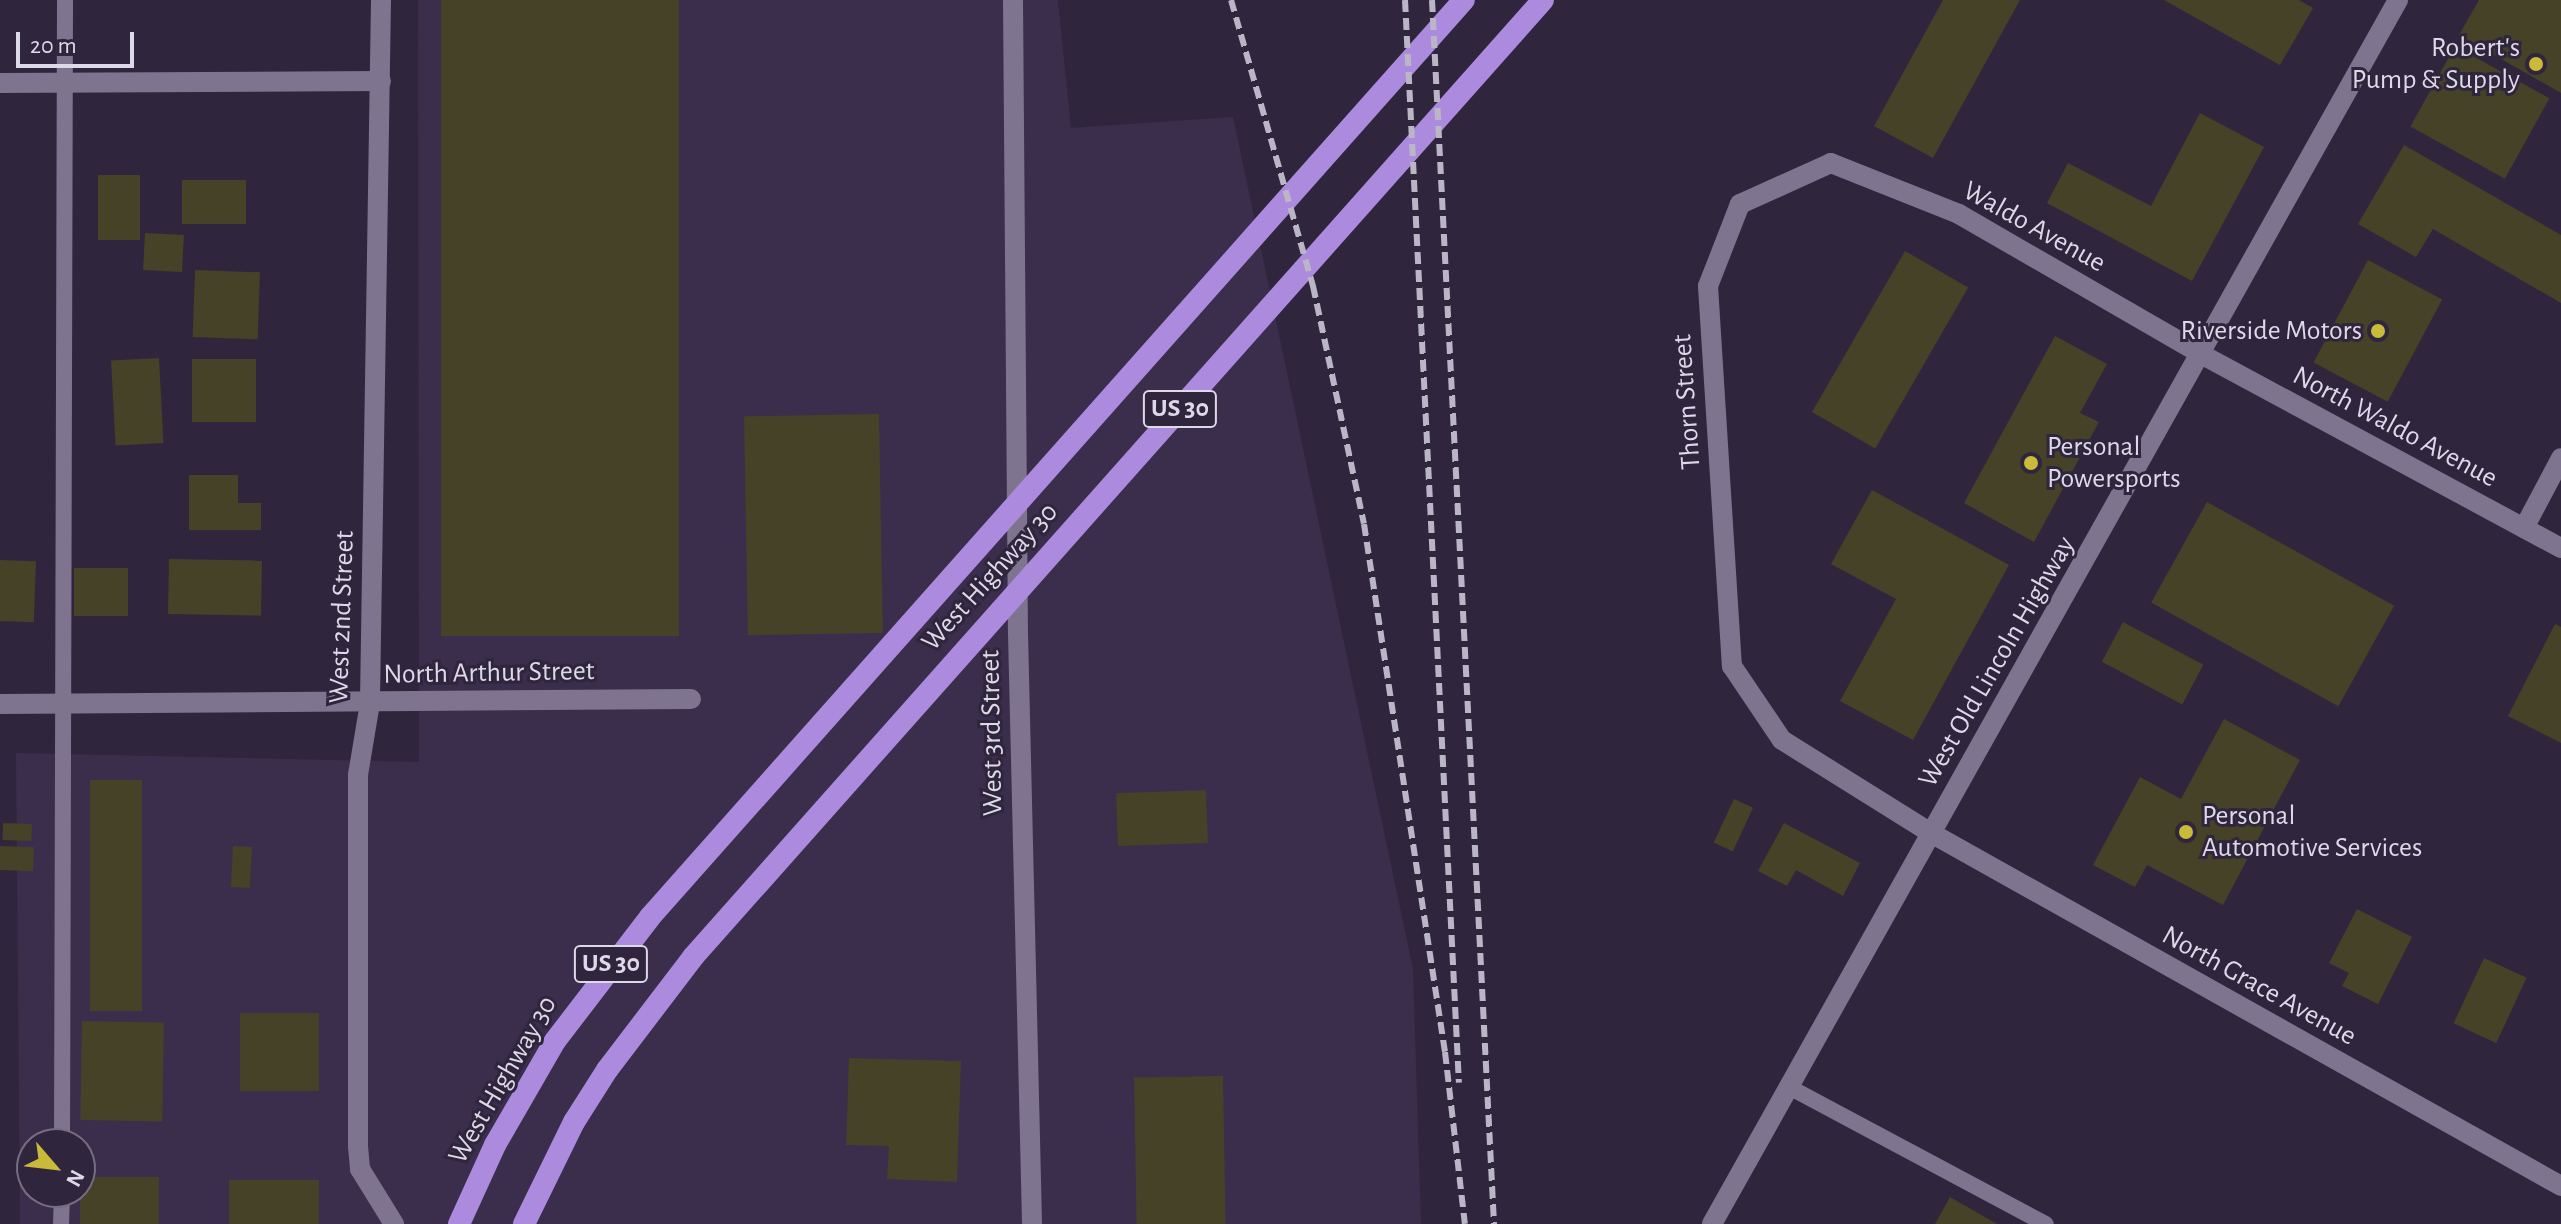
<!DOCTYPE html>
<style>
body{margin:0}
#map{position:relative;width:2561px;height:1224px;overflow:hidden;background:#2f263d;font-family:"Alegreya Sans",sans-serif}
div>[style]{position:absolute}
[style*='--x']{left:calc(var(--x)*1px);top:calc(var(--y)*1px);width:calc(var(--w)*1px);rotate:calc(var(--a)*1deg)}
.built>*{inset:0;background:#3a2e4c}
.building>*{inset:0;background:#454227;transform-origin:0 0}
.service>*{height:16px;margin:-8px;padding:0 8px;transform-origin:8px;border-radius:8px;background:#7e748f}
.minor>*{height:20px;margin:-10px;padding:0 10px;transform-origin:10px;border-radius:10px;background:#7e748f}
.tertiary>*{height:20px;margin:-10px;padding:0 10px;transform-origin:10px;border-radius:10px;background:#7e748f}
.trunk>*{height:22px;margin:-11px;padding:0 11px;transform-origin:11px;border-radius:11px;background:#ac8ade}
.rail>*{height:6px;margin-top:-3px;transform-origin:0;background:repeating-linear-gradient(90deg,#bbb6c6 0 12px,transparent 0 18px)}
.dots>*{width:22px;height:22px;translate:-50% -50%;box-sizing:border-box;border:4px solid #2f263d;border-radius:50%}
span{translate:-50% -50%;white-space:nowrap;text-align:center;line-height:1.15;-webkit-text-stroke:6px #2f263d;paint-order:stroke}
.shield-label span{padding:2px 6px;background:#2f263d;border:2px solid;border-radius:6px;-webkit-text-stroke-width:0}
.shield-label{font-size:26px;color:#ded9e8;font-weight:700}
.poi-label{font-size:28px;color:#ded9e8}
.right{translate:-100% -50%;text-align:right}
.left{translate:0 -50%;text-align:left}
.street-label{font-size:28px;color:#ded9e8}
.north{position:absolute;left:16px;top:1128px;width:80px;height:80px;box-sizing:border-box;background:#2f263d;border:2px solid #756e81;border-radius:50%;rotate:118deg;font-size:22px;font-weight:700;line-height:32px;text-align:center;color:#ded9e8}
.north::after{content:'';display:block;margin:auto;width:28px;height:36px;background:#caba3a;clip-path:polygon(50% 0,100% 100%,50% 72%,0 100%)}
.scale{position:absolute;left:16px;top:32px;width:118px;height:36px;box-sizing:border-box;border:4px solid #ded9e8;border-top:0;padding-left:10px;font-size:24px;line-height:28px;white-space:nowrap;color:#ded9e8;-webkit-text-stroke:6px #2f263d;paint-order:stroke}
</style>
<div id="map">
<div class="built">
<div style="clip-path:polygon(evenodd,418px 0,1058px 0,1071px 128px,1233px 117px,1413px 969px,1421px 1224px,20px 1224px,16px 753px,419px 762px,418px 0,32px 1144px,80px 1144px,80px 1192px,32px 1192px,32px 1144px)"></div>
</div>
<div class="building">
<div style="left:441px;top:0;width:238px;height:636px"></div>
<div style="clip-path:polygon(1943px 0,2020px 0,1933px 158px,1874px 126px)"></div>
<div style="clip-path:polygon(2164px 0,2299px 0,2313px 8px,2280px 65px)"></div>
<div style="clip-path:polygon(2479px 0,2561px 0,2561px 93px,2459px 35px)"></div>
<div style="left:2455px;top:46px;width:108px;height:92px;rotate:29deg"></div>
<div style="clip-path:polygon(2200px 113px,2264px 147px,2192px 281px,2047px 203px,2068px 163px,2151px 206px)"></div>
<div style="clip-path:polygon(2404px 145px,2561px 235px,2561px 303px,2433px 229px,2416px 257px,2358px 224px)"></div>
<div style="left:98px;top:175px;width:42px;height:65px"></div>
<div style="left:182px;top:180px;width:64px;height:44px"></div>
<div style="left:145px;top:233px;width:39px;height:37px;rotate:3deg"></div>
<div style="left:1905px;top:251px;width:73px;height:186px;rotate:30deg"></div>
<div style="left:2368px;top:260px;width:84px;height:116px;rotate:28deg"></div>
<div style="left:195px;top:270px;width:65px;height:67px;rotate:2deg"></div>
<div style="clip-path:polygon(2055px 336px,2107px 364px,2080px 413px,2099px 422px,2034px 542px,1964px 503px)"></div>
<div style="left:159px;top:358px;width:85px;height:48px;rotate:87deg"></div>
<div style="left:192px;top:359px;width:64px;height:63px"></div>
<div style="left:879px;top:414px;width:219px;height:135px;rotate:89deg"></div>
<div style="clip-path:polygon(189px 475px,238px 475px,238px 503px,261px 503px,261px 530px,189px 530px)"></div>
<div style="clip-path:polygon(1872px 490px,2009px 565px,1913px 740px,1840px 701px,1896px 599px,1831px 564px)"></div>
<div style="left:2207px;top:502px;width:214px;height:115px;rotate:29deg"></div>
<div style="left:169px;top:559px;width:93px;height:55px;rotate:1deg"></div>
<div style="left:0;top:560px;width:36px;height:61px;rotate:2deg"></div>
<div style="left:128px;top:568px;width:48px;height:54px;rotate:90deg"></div>
<div style="left:2123px;top:622px;width:91px;height:45px;rotate:28deg"></div>
<div style="clip-path:polygon(2555px 624px,2561px 627px,2561px 743px,2508px 716px)"></div>
<div style="clip-path:polygon(2224px 719px,2300px 760px,2223px 905px,2147px 865px,2135px 887px,2093px 865px,2140px 777px,2181px 799px)"></div>
<div style="left:90px;top:780px;width:52px;height:231px"></div>
<div style="left:1206px;top:790px;width:53px;height:90px;rotate:88deg"></div>
<div style="left:1734px;top:799px;width:21px;height:48px;rotate:25deg"></div>
<div style="left:3px;top:823px;width:29px;height:17px;rotate:2deg"></div>
<div style="clip-path:polygon(1784px 823px,1860px 863px,1843px 896px,1796px 870px,1787px 886px,1758px 871px)"></div>
<div style="left:0;top:846px;width:34px;height:24px;rotate:2deg"></div>
<div style="left:233px;top:846px;width:19px;height:41px;rotate:3deg"></div>
<div style="clip-path:polygon(2357px 909px,2412px 937px,2378px 1004px,2342px 986px,2349px 973px,2329px 963px)"></div>
<div style="left:2484px;top:958px;width:47px;height:72px;rotate:25deg"></div>
<div style="left:319px;top:1013px;width:78px;height:79px;rotate:90deg"></div>
<div style="left:82px;top:1021px;width:82px;height:99px;rotate:1deg"></div>
<div style="clip-path:polygon(849px 1058px,961px 1061px,957px 1182px,887px 1179px,889px 1146px,846px 1145px)"></div>
<div style="left:1223px;top:1076px;width:148px;height:89px;rotate:89deg"></div>
<div style="left:80px;top:1177px;width:79px;height:47px"></div>
<div style="left:229px;top:1180px;width:90px;height:44px"></div>
<div style="clip-path:polygon(1950px 1197px,1997px 1224px,1935px 1224px)"></div>
</div>
<div class="service">
<div style="--x:1789;--y:1087;--w:291;--a:28.1"></div>
<div style="--x:62;--y:1144;--w:1144;--a:-89.85"></div>
<div style="--x:61;--y:1224;--w:32;--a:-88"></div>
</div>
<div class="minor">
<div style="--x:1013;--y:0;--w:633;--a:89.55"></div>
<div style="--x:1018;--y:633;--w:591;--a:88.64"></div>
<div style="--x:0;--y:83;--w:381;--a:-0.3"></div>
<div style="--x:2524;--y:528;--w:79;--a:-62.1"></div>
<div style="--x:2561;--y:548;--w:407;--a:-151.7"></div>
<div style="--x:2203;--y:355;--w:282;--a:-150"></div>
<div style="--x:1959;--y:214;--w:138;--a:-158.3"></div>
<div style="--x:1831;--y:163;--w:100;--a:155.7"></div>
<div style="--x:1740;--y:204;--w:88;--a:111.3"></div>
<div style="--x:1708;--y:286;--w:381;--a:86.4"></div>
<div style="--x:1732;--y:666;--w:89;--a:56"></div>
<div style="--x:1782;--y:740;--w:176;--a:32"></div>
<div style="--x:1931;--y:833;--w:722;--a:29.26"></div>
<div style="--x:0;--y:704;--w:691;--a:-0.41"></div>
<div style="--x:1712;--y:1224;--w:1403;--a:-60.73"></div>
</div>
<div class="tertiary">
<div style="--x:381;--y:0;--w:703;--a:90.9"></div>
<div style="--x:370;--y:703;--w:73;--a:99.5"></div>
<div style="--x:358;--y:775;--w:371;--a:90"></div>
<div style="--x:358;--y:1146;--w:23;--a:85"></div>
<div style="--x:360;--y:1169;--w:65;--a:58.3"></div>
</div>
<div class="trunk">
<div style="--x:459;--y:1224;--w:87;--a:-65.5"></div>
<div style="--x:495;--y:1145;--w:120;--a:-60"></div>
<div style="--x:555;--y:1041;--w:156;--a:-52.5"></div>
<div style="--x:650;--y:917;--w:1226;--a:-48.41"></div>
<div style="--x:524;--y:1224;--w:114;--a:-63.9"></div>
<div style="--x:574;--y:1122;--w:62;--a:-57.6"></div>
<div style="--x:607;--y:1070;--w:142;--a:-52.7"></div>
<div style="--x:693;--y:957;--w:1280;--a:-48.39"></div>
</div>
<div class="rail">
<div style="--x:1231;--y:0;--w:298;--a:74"></div>
<div style="--x:1313;--y:286;--w:243;--a:77.9"></div>
<div style="--x:1364;--y:524;--w:534;--a:81.28"></div>
<div style="--x:1445;--y:1052;--w:173;--a:83.4"></div>
<div style="--x:1405;--y:0;--w:1084;--a:87.15"></div>
<div style="--x:1432;--y:0;--w:1226;--a:87.1"></div>
</div>
<div class="dots">
<div style="left:2536px;top:64px;background:#caba3a"></div>
<div style="left:2378px;top:331px;background:#caba3a"></div>
<div style="left:2031px;top:463px;background:#caba3a"></div>
<div style="left:2186px;top:832px;background:#caba3a"></div>
</div>
<div class="shield-label">
<span style="left:1180px;top:409px">US 30</span>
<span style="left:611px;top:964px">US 30</span>
</div>
<div class="poi-label">
<span class="right" style="left:2520px;top:64px">Robert's<br>Pump &amp; Supply</span>
<span class="right" style="left:2362px;top:331px">Riverside Motors</span>
<span class="left" style="left:2047px;top:463px">Personal<br>Powersports</span>
<span class="left" style="left:2202px;top:832px">Personal<br>Automotive Services</span>
</div>
<div class="street-label">
<span style="left:2034px;top:227px;rotate:29deg">Waldo Avenue</span>
<span style="left:1687px;top:402px;rotate:-94deg">Thorn Street</span>
<span style="left:2395px;top:427px;rotate:28deg">North Waldo Avenue</span>
<span style="left:990px;top:577px;rotate:-48deg">West Highway 30</span>
<span style="left:342px;top:617px;rotate:-88deg">West 2nd Street</span>
<span style="left:1997px;top:662px;rotate:-60deg">West Old Lincoln Highway</span>
<span style="left:489px;top:673px;rotate:-1deg">North Arthur Street</span>
<span style="left:992px;top:733px;rotate:-91deg">West 3rd Street</span>
<span style="left:2259px;top:986px;rotate:29deg">North Grace Avenue</span>
<span style="left:503px;top:1080px;rotate:-60deg">West Highway 30</span>
</div>
<div class="north">N</div>
<div class="scale">20 m</div>
</div>
